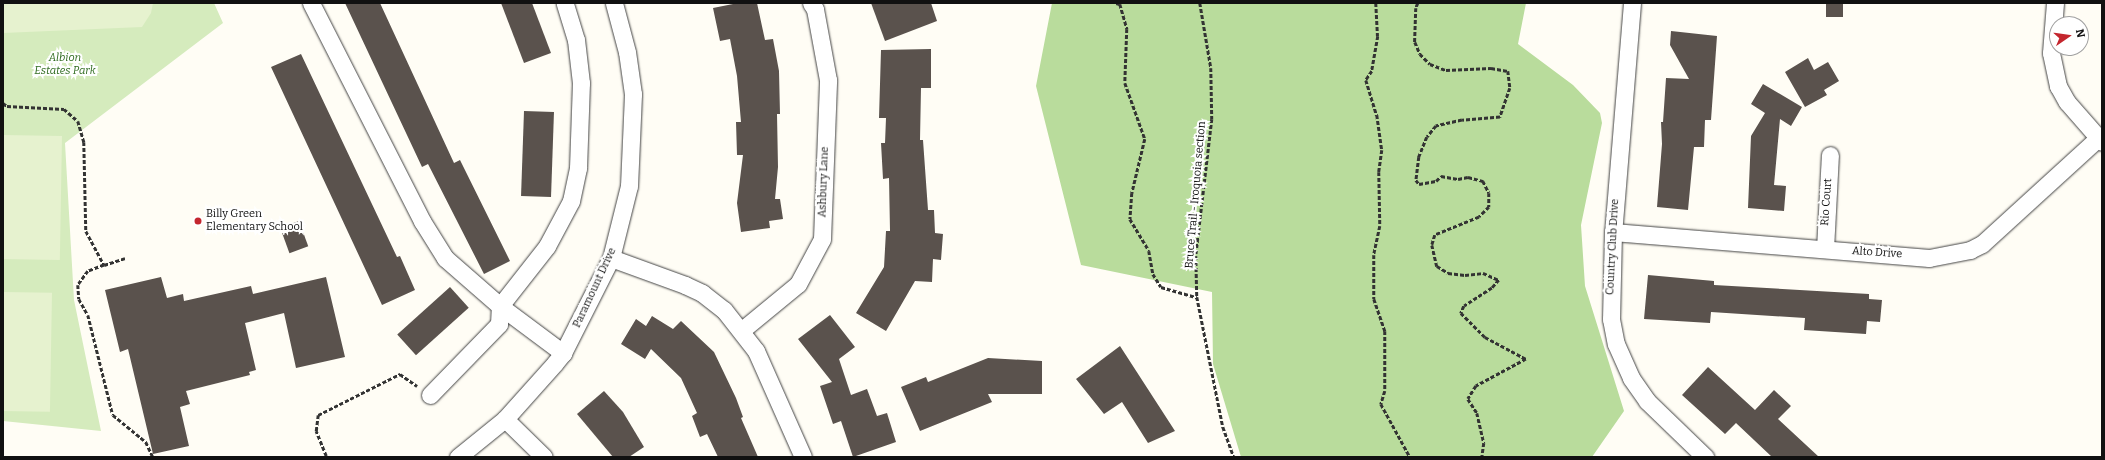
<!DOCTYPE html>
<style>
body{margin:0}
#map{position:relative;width:2105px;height:460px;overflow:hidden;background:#fffdf5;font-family:Bitter,serif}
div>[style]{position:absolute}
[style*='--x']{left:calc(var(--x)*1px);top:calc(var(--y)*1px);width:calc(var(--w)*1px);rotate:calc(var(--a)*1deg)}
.green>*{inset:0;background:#d5ebbd}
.forest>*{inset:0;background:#b9dc9c}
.pitch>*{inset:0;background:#e6f2cf;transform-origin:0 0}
.building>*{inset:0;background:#5a524d;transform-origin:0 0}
.path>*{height:2.5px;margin-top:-1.25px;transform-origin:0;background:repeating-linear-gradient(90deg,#333 0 4px,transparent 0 6px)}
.roads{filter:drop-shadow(0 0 1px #444) drop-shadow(0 0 1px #444)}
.minor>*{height:17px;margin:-8.5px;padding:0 8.5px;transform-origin:8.5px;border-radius:8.5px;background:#fff}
.dots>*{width:11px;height:11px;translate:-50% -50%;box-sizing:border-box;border:2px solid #fff;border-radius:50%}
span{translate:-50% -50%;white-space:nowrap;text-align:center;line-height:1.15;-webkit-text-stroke:4px #fff;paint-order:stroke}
.park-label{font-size:11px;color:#2f6b1f;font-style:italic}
.street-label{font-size:11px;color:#111}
.poi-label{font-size:11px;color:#111}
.left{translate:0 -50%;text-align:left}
.frame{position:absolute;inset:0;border:4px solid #111;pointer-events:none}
.north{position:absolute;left:2049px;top:16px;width:40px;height:40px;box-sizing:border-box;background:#fff;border:1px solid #a0a0a0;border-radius:50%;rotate:77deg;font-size:11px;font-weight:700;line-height:16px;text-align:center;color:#111}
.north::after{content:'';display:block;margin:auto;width:14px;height:18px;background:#c4262e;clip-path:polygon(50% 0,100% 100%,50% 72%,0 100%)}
</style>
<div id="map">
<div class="green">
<div style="clip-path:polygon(3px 3px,214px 3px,223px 23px,65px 143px,74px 300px,101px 431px,3px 421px)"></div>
</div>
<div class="forest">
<div style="clip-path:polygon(1052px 3px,1526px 3px,1518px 44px,1573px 85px,1600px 113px,1602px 123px,1581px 225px,1585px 286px,1624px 411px,1592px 457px,1241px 457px,1213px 364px,1212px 292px,1081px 265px,1036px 86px)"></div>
</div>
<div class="pitch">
<div style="clip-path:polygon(3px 3px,153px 3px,151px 13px,142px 27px,3px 33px)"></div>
<div style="left:3px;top:135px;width:59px;height:124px;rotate:1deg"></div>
<div style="left:3px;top:292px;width:49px;height:119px;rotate:1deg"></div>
</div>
<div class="building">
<div style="clip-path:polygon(345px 3px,380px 3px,454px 163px,460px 160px,510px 261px,484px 274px,428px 164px,422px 167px)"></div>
<div style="clip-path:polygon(501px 3px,532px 3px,551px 53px,524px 63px)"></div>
<div style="clip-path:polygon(738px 3px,757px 3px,765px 40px,773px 39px,779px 71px,780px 114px,777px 114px,778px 167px,775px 199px,780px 199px,783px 219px,769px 221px,770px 228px,741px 232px,737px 203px,743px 155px,737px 155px,736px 122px,741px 122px,737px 76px,730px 39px,720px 41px,713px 8px)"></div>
<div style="clip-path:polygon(871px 3px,931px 3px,937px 21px,885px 41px)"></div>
<div style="left:1826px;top:3px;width:17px;height:14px"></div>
<div style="clip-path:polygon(1671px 31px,1717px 36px,1711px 120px,1705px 120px,1704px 147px,1694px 147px,1688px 210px,1657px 207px,1662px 144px,1661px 122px,1663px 122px,1666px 78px,1689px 79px,1670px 45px)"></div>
<div style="clip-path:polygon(931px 49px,931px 88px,921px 88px,920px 140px,923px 140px,928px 210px,934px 210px,935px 233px,943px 234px,941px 260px,933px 259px,932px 282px,915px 281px,886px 331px,856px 313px,884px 267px,886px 231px,890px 231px,889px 178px,883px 179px,881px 143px,885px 143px,886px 118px,879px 118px,881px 50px)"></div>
<div style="clip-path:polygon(301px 54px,397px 257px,400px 256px,415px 290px,382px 305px,271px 67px)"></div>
<div style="clip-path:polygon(1808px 58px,1814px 70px,1828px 62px,1839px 81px,1824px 90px,1827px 95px,1805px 107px,1785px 72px)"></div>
<div style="clip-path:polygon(1763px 84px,1802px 107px,1791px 126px,1780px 119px,1774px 185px,1786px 186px,1784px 211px,1748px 208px,1751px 136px,1765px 113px,1751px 104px)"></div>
<div style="left:524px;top:111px;width:30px;height:85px;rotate:2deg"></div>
<div style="left:299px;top:221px;width:27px;height:20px;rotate:70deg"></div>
<div style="clip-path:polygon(1648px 275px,1714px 281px,1714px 285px,1869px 294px,1869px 299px,1882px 300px,1880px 322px,1867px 321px,1866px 334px,1804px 330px,1805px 318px,1711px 312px,1710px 323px,1644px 319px)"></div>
<div style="clip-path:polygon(161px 277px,167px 298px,183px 294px,184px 301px,251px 286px,253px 294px,326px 277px,345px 357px,296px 368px,284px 313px,245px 323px,256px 370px,249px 372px,250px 375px,186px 391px,190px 404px,180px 407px,189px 446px,153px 454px,128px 349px,120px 352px,105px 290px)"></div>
<div style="left:450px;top:287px;width:28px;height:71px;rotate:48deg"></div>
<div style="clip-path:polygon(830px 315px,855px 347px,839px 359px,851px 395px,867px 389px,877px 416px,887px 413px,896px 442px,853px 457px,841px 421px,833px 424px,820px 386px,832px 382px,798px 339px)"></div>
<div style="clip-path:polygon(652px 316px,673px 329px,681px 321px,714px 352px,736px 398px,743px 417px,741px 418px,758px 457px,718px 457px,707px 434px,700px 437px,692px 416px,697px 413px,681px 378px,651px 349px,645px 359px,621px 344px,636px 319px,646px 326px)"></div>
<div style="clip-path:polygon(1120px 346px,1175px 431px,1148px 443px,1122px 402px,1104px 414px,1076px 379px)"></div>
<div style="clip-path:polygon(988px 358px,1042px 361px,1042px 394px,988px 394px,992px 402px,920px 431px,901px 387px,926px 377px,928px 382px)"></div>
<div style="clip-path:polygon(1708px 367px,1755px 410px,1774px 390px,1791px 406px,1778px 419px,1819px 457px,1772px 457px,1736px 423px,1725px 434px,1682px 395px)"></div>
<div style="clip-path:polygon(604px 391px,623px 412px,644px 447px,629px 457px,613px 457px,577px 414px)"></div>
</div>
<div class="path">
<div style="--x:1116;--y:3;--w:4;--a:14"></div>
<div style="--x:1120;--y:4;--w:26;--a:74"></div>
<div style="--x:1127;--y:29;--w:54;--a:92.1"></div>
<div style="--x:1125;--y:83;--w:59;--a:70.3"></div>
<div style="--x:1145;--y:139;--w:56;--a:103.5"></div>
<div style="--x:1132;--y:193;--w:26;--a:94"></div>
<div style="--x:1130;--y:219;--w:37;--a:59"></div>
<div style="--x:1149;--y:251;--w:23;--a:80"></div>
<div style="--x:1153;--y:274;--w:15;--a:58"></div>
<div style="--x:1161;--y:287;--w:37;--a:16"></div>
<div style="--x:1200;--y:3;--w:66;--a:80.4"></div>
<div style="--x:1211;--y:68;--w:51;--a:88.9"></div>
<div style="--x:1212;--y:119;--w:138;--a:96.7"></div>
<div style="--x:1196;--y:256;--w:41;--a:88.6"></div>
<div style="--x:1197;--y:297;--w:133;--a:78.7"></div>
<div style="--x:1223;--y:427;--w:32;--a:70"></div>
<div style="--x:1376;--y:3;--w:33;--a:87"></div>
<div style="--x:1378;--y:36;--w:36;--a:100"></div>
<div style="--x:1372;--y:71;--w:11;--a:124"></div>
<div style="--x:1366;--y:80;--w:37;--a:73"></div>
<div style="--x:1377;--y:115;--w:35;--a:82"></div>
<div style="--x:1382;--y:150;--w:22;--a:98"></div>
<div style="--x:1379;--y:172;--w:54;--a:88.9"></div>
<div style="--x:1380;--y:226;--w:30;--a:102"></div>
<div style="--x:1374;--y:255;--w:44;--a:90"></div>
<div style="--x:1374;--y:299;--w:34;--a:71"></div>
<div style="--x:1385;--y:331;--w:60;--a:90"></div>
<div style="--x:1385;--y:391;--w:14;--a:107"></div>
<div style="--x:1381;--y:404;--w:60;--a:61.3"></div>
<div style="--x:1418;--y:3;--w:5;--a:112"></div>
<div style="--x:1416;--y:8;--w:34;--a:92"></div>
<div style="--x:1415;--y:42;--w:13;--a:67"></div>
<div style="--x:1420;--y:54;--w:14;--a:45"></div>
<div style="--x:1430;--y:64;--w:17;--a:21"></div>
<div style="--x:1446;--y:70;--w:45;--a:-2.5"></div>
<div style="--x:1491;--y:68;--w:17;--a:10"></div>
<div style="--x:1508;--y:71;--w:17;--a:83"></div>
<div style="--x:1510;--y:88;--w:31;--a:109"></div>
<div style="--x:1500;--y:117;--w:38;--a:175"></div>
<div style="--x:1462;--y:120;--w:27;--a:167"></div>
<div style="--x:1436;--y:126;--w:14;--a:129"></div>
<div style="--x:1427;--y:137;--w:22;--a:112"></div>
<div style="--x:1419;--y:157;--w:23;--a:97"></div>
<div style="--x:1416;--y:180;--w:5;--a:53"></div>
<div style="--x:1419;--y:184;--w:17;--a:-10"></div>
<div style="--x:1436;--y:181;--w:7;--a:-45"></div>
<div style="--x:1441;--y:176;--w:17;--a:10"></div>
<div style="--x:1458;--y:179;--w:10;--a:-11"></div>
<div style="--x:1468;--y:177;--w:16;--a:15"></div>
<div style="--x:1483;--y:181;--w:13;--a:63"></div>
<div style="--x:1489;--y:193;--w:14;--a:90"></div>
<div style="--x:1489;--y:207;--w:14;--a:135"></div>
<div style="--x:1479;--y:217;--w:48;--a:157.8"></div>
<div style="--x:1435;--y:235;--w:10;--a:107"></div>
<div style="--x:1432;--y:245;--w:22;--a:77"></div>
<div style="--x:1437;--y:266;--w:13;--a:32"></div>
<div style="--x:1448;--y:273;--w:17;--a:7"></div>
<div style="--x:1465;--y:275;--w:18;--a:-6"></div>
<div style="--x:1483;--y:273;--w:17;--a:24"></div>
<div style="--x:1499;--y:280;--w:11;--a:131"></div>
<div style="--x:1492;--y:288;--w:33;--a:147"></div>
<div style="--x:1464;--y:306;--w:8;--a:113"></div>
<div style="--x:1461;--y:313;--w:34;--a:45"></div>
<div style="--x:1485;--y:337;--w:47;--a:28.2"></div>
<div style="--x:1526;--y:359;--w:57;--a:151.6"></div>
<div style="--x:1476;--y:386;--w:15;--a:122"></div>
<div style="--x:1468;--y:399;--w:17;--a:57"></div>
<div style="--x:1477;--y:413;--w:31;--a:77"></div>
<div style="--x:1484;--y:443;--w:14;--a:98"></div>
<div style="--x:3;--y:103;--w:5;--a:37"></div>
<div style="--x:7;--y:106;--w:57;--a:3"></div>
<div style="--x:64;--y:109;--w:18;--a:41"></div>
<div style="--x:78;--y:121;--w:22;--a:74"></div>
<div style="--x:84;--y:142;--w:89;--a:88.7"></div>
<div style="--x:86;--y:231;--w:38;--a:62"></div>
<div style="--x:104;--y:265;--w:22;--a:-18"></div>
<div style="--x:104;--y:265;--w:17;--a:159"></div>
<div style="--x:88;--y:271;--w:17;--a:126"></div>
<div style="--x:78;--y:285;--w:14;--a:86"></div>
<div style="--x:79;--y:299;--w:18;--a:61"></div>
<div style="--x:88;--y:315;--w:103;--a:76"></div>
<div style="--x:113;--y:415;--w:43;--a:39.3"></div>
<div style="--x:146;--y:442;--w:17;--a:65"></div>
<div style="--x:326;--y:456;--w:27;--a:-112"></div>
<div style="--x:316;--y:431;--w:16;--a:-83"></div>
<div style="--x:318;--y:415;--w:92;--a:-26.6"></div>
<div style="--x:400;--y:374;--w:21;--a:35"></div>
</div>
<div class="roads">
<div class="minor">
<div style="--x:311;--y:3;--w:245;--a:63"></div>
<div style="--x:422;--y:221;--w:44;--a:58.1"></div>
<div style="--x:445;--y:258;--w:73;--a:41.1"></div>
<div style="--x:500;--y:306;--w:79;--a:36.7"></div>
<div style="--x:1632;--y:3;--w:230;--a:94.7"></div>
<div style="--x:1613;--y:232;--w:87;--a:91.3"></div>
<div style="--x:1611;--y:319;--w:25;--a:79"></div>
<div style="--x:1616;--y:344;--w:37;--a:66"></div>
<div style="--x:1631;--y:378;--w:28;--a:55"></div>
<div style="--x:1647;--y:401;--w:81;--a:44"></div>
<div style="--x:2055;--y:3;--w:50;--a:94.6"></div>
<div style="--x:2051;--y:53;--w:34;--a:78"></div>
<div style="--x:2058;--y:86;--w:18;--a:61"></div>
<div style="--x:2067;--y:102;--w:53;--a:48.8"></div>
<div style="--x:1613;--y:232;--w:317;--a:4.7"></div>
<div style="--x:1929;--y:258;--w:42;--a:-11"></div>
<div style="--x:1970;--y:250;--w:13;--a:-27"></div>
<div style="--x:1982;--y:244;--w:157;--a:-42.4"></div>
<div style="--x:1825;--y:249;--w:94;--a:-87"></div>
<div style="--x:611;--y:258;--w:79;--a:20"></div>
<div style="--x:685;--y:285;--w:19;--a:25"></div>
<div style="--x:702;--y:293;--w:28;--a:38"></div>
<div style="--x:724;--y:310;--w:52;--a:52"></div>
<div style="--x:756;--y:351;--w:116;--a:66.1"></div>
<div style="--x:742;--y:330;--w:72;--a:-39.4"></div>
<div style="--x:798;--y:284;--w:51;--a:-61.9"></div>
<div style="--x:822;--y:239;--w:159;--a:-87.8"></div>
<div style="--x:828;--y:80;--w:72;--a:-100.4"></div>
<div style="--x:815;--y:9;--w:7;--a:-124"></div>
<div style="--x:430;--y:395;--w:99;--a:-45.8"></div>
<div style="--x:499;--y:324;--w:18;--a:-87"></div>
<div style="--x:500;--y:306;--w:76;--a:-51.9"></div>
<div style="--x:547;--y:246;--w:51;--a:-61.9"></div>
<div style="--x:571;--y:201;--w:34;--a:-78"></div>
<div style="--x:578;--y:168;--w:85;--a:-88"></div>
<div style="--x:581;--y:83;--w:43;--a:-96.6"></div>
<div style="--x:576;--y:40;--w:39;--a:-107"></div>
<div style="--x:505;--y:419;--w:54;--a:44.3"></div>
<div style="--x:458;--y:457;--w:60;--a:-39"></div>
<div style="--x:505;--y:419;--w:75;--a:-48.2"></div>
<div style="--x:555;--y:363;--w:13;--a:-51"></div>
<div style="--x:563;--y:353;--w:106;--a:-63.2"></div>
<div style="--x:611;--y:258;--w:74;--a:-76"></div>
<div style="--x:629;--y:186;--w:92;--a:-87.5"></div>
<div style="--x:633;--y:94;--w:42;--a:-98.1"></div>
<div style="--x:627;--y:52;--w:51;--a:-104.9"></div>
</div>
</div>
<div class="dots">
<div style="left:198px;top:221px;background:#c4262e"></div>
</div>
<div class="park-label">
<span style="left:65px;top:65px">Albion<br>Estates Park</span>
</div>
<div class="street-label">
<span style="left:824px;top:182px;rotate:-88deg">Ashbury Lane</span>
<span style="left:1196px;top:195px;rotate:-85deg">Bruce Trail - Iroquoia section</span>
<span style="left:1827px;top:202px;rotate:-86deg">Rio Court</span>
<span style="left:1613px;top:247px;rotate:-87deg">Country Club Drive</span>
<span style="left:1877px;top:253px;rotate:4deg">Alto Drive</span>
<span style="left:595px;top:288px;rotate:-65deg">Paramount Drive</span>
</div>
<div class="poi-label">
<span class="left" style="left:206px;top:221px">Billy Green<br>Elementary School</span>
</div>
<div class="frame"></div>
<div class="north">N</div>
</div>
